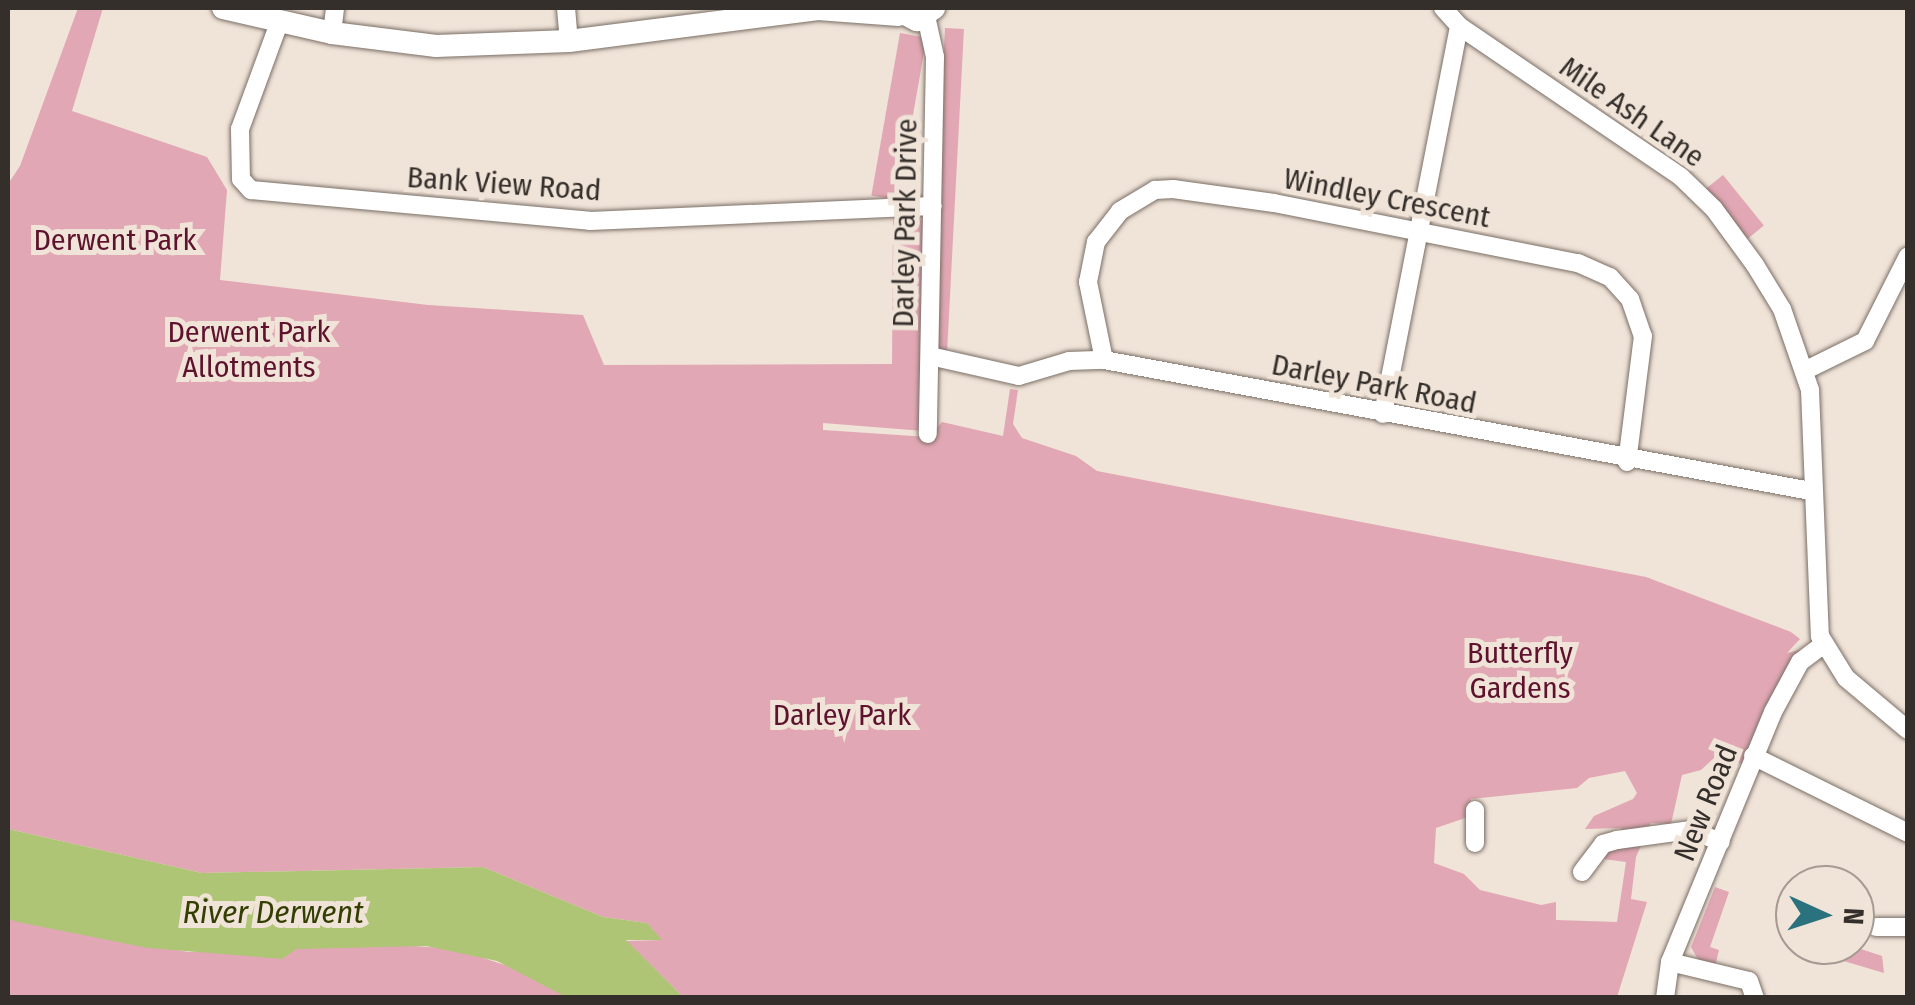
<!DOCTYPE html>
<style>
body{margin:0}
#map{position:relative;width:1915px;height:1005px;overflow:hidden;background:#f0e3d8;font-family:"Fira Sans Condensed",sans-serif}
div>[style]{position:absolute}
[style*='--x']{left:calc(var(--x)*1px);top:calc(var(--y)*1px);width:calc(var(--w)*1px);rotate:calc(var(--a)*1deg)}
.green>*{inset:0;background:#e2a7b4;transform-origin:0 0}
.water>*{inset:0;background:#afc576}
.roads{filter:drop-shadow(0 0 2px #7a6f66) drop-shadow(0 0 2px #7a6f66)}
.minor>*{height:18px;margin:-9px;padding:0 9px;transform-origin:9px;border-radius:9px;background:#fff}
.major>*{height:22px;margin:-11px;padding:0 11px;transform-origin:11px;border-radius:11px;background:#fff}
span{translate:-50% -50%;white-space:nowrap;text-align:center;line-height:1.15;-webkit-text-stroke:10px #f0e3d8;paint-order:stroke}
.street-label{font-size:30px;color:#342f2b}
.park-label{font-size:30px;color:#5e122d}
.water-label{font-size:32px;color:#333f02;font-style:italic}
.frame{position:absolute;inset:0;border:10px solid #342f2b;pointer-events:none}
.north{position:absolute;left:1775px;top:865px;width:100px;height:100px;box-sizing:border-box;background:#f0e3d8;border:2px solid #a59b93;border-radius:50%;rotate:93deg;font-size:28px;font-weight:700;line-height:40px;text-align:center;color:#342f2b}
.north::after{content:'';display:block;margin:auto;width:35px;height:45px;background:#2a727d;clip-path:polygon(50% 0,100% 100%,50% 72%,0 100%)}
</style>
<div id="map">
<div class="green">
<div style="clip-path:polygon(evenodd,78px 8px,103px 8px,72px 111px,207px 157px,227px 190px,220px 280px,428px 305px,583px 315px,604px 365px,892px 364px,893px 217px,932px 221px,924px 431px,823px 423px,823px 430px,928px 437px,942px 422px,1003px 436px,1010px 389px,1018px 390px,1013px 424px,1022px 438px,1076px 456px,1097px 471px,1646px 577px,1791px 632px,1800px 639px,1787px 653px,1803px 649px,1746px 765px,1731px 761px,1734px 745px,1715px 746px,1714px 758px,1701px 770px,1682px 775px,1671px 824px,1651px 823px,1636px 857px,1631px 899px,1647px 902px,1617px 997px,683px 997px,626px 941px,661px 940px,647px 923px,603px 917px,483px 867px,202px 873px,8px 829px,8px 184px,20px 166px,78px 8px,1625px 771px,1637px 793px,1633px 799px,1594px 816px,1585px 829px,1622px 828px,1603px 859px,1626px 862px,1617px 922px,1556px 920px,1556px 902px,1541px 905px,1480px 890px,1464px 874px,1434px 863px,1436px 828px,1468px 817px,1471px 799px,1577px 788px,1589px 778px,1625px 771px)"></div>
<div style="left:945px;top:28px;width:19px;height:325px;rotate:3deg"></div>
<div style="left:900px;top:33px;width:27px;height:165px;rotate:10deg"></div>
<div style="left:1723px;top:175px;width:65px;height:26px;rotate:51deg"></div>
<div style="clip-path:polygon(1715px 887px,1729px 892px,1710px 947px,1719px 950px,1714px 971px,1703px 968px,1691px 947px)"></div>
<div style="clip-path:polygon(8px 919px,188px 952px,385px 944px,456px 949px,532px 974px,566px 997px,8px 997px)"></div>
<div style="clip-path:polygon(1855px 933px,1855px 947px,1882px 956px,1884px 973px,1810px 951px,1812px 945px,1855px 945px)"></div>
</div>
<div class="water">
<div style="clip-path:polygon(8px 829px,202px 873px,483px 867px,603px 917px,647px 923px,662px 940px,626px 940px,683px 997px,566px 997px,497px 961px,426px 946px,297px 949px,282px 959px,148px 948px,18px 922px,8px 919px)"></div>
</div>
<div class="roads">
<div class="minor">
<div style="--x:566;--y:8;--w:33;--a:85"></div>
<div style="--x:1443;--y:8;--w:24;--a:48"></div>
<div style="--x:1459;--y:26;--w:268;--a:34.2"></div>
<div style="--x:1681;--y:177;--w:46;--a:44.1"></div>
<div style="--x:1714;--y:209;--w:69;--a:53.8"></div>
<div style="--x:1755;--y:265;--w:52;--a:58.5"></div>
<div style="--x:1782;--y:309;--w:86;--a:70.9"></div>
<div style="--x:1810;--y:390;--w:246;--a:87.7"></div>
<div style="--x:1820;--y:636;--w:49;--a:58.2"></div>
<div style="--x:1846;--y:678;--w:81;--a:40"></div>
<div style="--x:926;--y:16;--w:42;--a:77.6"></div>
<div style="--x:935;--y:57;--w:377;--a:91.1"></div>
<div style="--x:279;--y:23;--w:113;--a:110.2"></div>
<div style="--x:240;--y:129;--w:50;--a:88.9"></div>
<div style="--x:241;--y:179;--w:15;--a:48"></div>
<div style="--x:251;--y:190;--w:340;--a:5.2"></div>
<div style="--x:590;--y:221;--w:343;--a:-2.5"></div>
<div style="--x:332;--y:33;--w:25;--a:-83"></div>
<div style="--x:930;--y:356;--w:91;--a:12.7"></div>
<div style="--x:1019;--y:376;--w:52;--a:-16.7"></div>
<div style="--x:1069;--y:361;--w:35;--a:-2"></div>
<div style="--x:1104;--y:360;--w:719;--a:10.5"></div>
<div style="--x:1104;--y:360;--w:80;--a:-101.6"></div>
<div style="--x:1088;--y:282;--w:41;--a:-78.7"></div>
<div style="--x:1096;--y:242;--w:39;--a:-52"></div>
<div style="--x:1120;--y:211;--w:41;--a:-31"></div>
<div style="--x:1155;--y:190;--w:18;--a:-3"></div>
<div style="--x:1173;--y:189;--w:102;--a:7.9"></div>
<div style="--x:1274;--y:203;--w:310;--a:11.2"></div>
<div style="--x:1578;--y:263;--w:35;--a:24"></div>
<div style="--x:1610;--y:277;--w:30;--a:48"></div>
<div style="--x:1630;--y:299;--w:39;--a:71"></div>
<div style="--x:1643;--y:336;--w:127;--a:97.2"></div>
<div style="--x:1806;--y:370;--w:66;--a:-26.2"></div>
<div style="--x:1865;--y:341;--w:95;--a:-63.2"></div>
<div style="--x:1383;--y:414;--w:395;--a:-78.9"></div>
<div style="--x:1753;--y:756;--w:173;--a:26.4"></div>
<div style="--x:1475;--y:843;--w:33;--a:-90"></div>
<div style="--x:1582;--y:872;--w:35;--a:-53"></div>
<div style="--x:1603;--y:844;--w:15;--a:-16"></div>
<div style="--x:1617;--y:840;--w:75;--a:-7.7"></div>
<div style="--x:1691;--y:830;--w:32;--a:22"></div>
<div style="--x:1876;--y:927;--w:32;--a:0"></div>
<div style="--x:1670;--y:962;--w:81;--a:13.5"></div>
<div style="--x:1749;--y:981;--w:18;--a:71"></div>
<div style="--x:1665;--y:998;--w:36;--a:-82"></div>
<div style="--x:1670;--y:962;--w:270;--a:-67.6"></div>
<div style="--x:1773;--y:712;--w:57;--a:-61.6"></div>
<div style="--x:1800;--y:662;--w:30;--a:-37"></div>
</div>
<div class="major">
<div style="--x:223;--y:8;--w:112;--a:12.9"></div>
<div style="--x:332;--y:33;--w:105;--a:7.1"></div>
<div style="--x:436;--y:46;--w:133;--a:-2.2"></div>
<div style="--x:569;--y:41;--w:251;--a:-7.3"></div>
<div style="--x:818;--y:9;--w:81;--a:4.2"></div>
<div style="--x:894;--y:8;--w:26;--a:28"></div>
<div style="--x:917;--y:20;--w:21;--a:-35"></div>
</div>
</div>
<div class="street-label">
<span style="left:1632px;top:112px;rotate:35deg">Mile Ash Lane</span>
<span style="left:504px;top:184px;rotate:4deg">Bank View Road</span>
<span style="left:1387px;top:198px;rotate:11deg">Windley Crescent</span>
<span style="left:905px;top:223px;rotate:-89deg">Darley Park Drive</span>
<span style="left:1374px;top:384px;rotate:11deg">Darley Park Road</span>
<span style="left:1706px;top:803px;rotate:-68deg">New Road</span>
</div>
<div class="park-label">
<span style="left:115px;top:240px">Derwent Park</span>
<span style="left:249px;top:349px">Derwent Park<br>Allotments</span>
<span style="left:1520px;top:670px">Butterfly<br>Gardens</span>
<span style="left:842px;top:715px">Darley Park</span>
</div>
<div class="water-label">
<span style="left:273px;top:912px">River Derwent</span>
</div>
<div class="frame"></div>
<div class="north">N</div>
</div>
